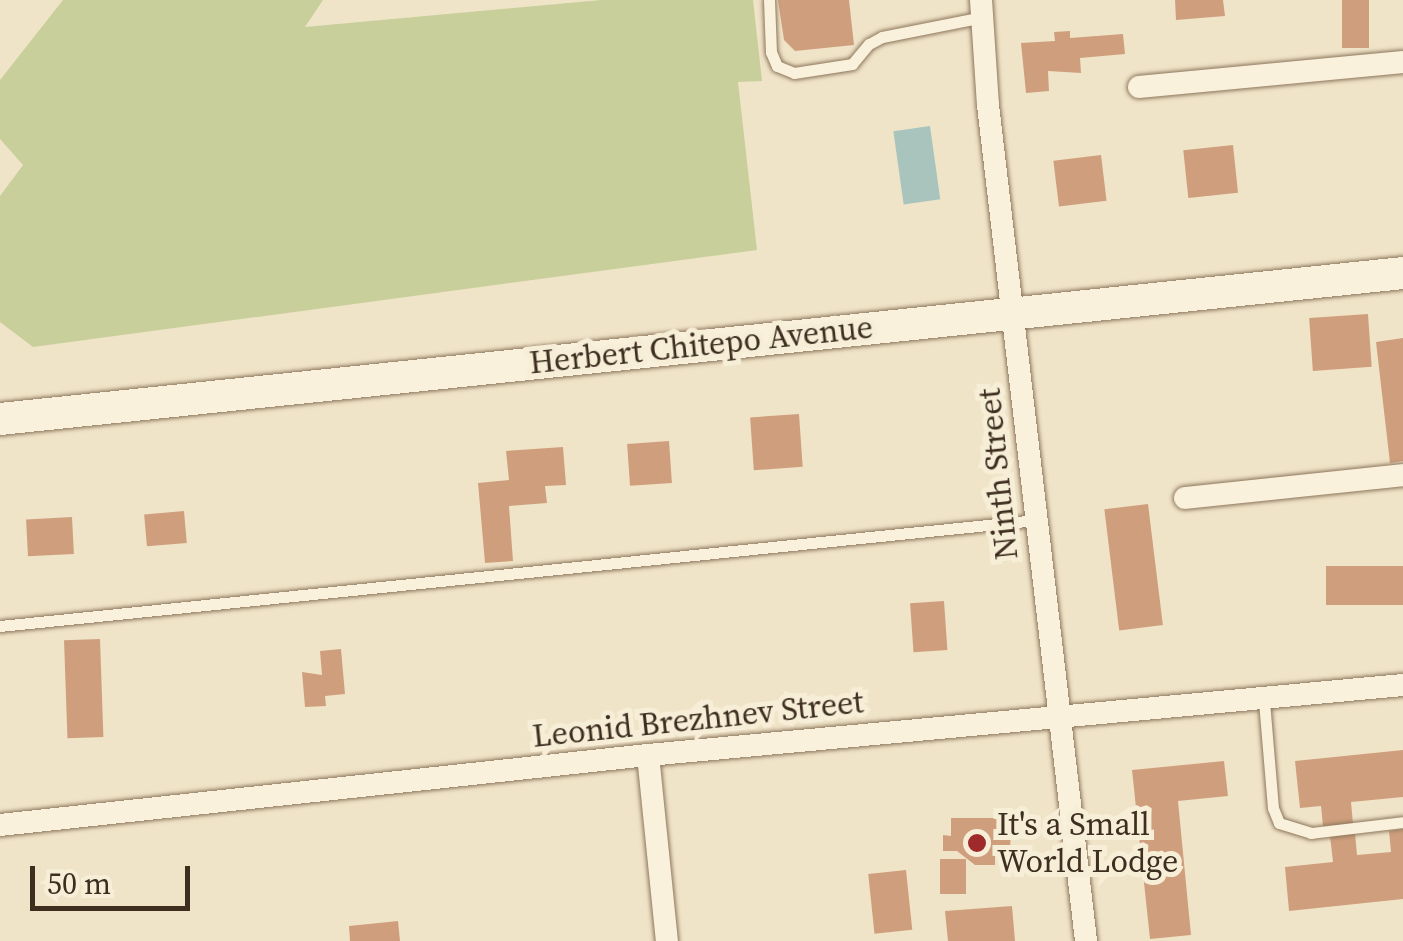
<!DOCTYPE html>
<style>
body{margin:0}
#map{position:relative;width:1403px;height:941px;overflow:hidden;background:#f0e4c8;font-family:"Source Serif 4",serif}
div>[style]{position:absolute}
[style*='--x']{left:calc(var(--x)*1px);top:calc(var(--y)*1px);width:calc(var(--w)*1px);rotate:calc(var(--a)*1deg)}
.green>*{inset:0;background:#c9cf9b}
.water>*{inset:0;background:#a9c4bc;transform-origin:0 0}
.building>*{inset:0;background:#cf9f7d;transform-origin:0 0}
.roads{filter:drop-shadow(0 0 2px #8d765c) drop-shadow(0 0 2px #8d765c)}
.service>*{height:11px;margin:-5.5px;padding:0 5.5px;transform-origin:5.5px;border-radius:5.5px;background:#faf1dc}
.minor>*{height:22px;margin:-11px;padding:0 11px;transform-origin:11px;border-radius:11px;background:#faf1dc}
.secondary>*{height:32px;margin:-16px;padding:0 16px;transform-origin:16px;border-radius:16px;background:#faf1dc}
.dots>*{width:28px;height:28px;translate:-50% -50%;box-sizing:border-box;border:5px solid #f7eed8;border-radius:50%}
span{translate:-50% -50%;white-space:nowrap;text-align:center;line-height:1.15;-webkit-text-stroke:10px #f7eed8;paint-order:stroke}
.street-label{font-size:32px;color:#3d2e20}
.poi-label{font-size:32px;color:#3d2e20}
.left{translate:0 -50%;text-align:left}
.scale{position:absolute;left:30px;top:866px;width:160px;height:45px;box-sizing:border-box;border:5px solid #3d2e20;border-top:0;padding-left:12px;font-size:30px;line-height:35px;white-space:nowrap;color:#3d2e20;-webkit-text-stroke:8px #f7eed8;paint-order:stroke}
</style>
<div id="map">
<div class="green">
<div style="clip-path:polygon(63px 0,323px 0,305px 27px,601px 0,753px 0,762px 81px,738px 82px,757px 250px,33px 347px,0 322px,0 196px,23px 165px,0 139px,0 80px)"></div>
</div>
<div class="water">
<div style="left:930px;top:126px;width:74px;height:37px;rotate:82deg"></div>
</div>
<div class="building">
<div style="clip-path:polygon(778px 0,849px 0,854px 45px,795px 51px,784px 40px)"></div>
<div style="clip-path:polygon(1175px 0,1223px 0,1225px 16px,1176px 20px)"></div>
<div style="left:1342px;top:0;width:27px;height:48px"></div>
<div style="clip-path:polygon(1070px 31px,1070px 38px,1123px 34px,1125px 54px,1080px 58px,1081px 73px,1048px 71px,1049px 91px,1026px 93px,1021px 43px,1055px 41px,1054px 32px)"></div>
<div style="left:1233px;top:145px;width:48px;height:50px;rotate:84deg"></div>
<div style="left:1101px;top:155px;width:46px;height:48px;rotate:83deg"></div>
<div style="left:1368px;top:314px;width:53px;height:59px;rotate:86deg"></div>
<div style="clip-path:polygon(1403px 338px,1403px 461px,1390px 463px,1376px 342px)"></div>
<div style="left:799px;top:414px;width:53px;height:49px;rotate:86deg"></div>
<div style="left:669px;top:441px;width:42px;height:42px;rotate:86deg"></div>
<div style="clip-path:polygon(563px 447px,566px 485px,545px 486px,547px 503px,509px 506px,513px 561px,485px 563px,478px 483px,509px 480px,506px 451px)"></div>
<div style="left:1148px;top:504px;width:122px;height:44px;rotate:83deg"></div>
<div style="left:184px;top:511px;width:32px;height:40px;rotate:85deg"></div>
<div style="left:72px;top:517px;width:37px;height:46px;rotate:87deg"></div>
<div style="left:1403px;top:566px;width:39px;height:77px;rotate:90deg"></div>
<div style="left:944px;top:601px;width:49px;height:34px;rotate:86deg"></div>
<div style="left:100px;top:639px;width:98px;height:36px;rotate:88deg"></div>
<div style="clip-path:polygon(341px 649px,345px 694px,325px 696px,326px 706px,305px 707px,302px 672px,322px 675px,320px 651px)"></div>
<div style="clip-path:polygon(1403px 750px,1403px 797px,1351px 802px,1353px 824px,1323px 826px,1321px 806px,1300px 808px,1295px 761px)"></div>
<div style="clip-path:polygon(1224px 761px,1228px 796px,1178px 801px,1191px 935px,1150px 939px,1132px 770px)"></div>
<div style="clip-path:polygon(951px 818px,997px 818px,997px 827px,1011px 827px,1010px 853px,995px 853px,995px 865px,975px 865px,957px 851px,943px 851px,943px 835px,951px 836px)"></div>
<div style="clip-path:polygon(1403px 829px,1403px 899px,1289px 911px,1285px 867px,1333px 862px,1330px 836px,1355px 833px,1357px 855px,1391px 852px,1389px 831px)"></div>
<div style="left:940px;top:859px;width:26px;height:35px"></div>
<div style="left:906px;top:870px;width:60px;height:38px;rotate:84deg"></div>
<div style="clip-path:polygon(1012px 906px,1015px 941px,948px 941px,945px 911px)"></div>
<div style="clip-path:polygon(398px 921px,400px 941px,350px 941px,349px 926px)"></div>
</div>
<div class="roads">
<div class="service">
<div style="--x:769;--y:0;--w:52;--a:87.8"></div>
<div style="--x:771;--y:52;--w:15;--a:67"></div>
<div style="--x:777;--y:66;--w:18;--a:22"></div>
<div style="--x:794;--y:73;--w:59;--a:-8.8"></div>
<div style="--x:852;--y:64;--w:26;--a:-50"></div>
<div style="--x:869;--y:44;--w:15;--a:-28"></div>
<div style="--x:882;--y:37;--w:103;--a:-11.2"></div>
<div style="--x:0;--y:626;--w:1041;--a:-5.84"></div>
<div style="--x:1264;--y:701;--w:107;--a:85.2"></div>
<div style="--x:1273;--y:808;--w:16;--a:68"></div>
<div style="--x:1279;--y:823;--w:34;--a:17"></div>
<div style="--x:1311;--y:833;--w:93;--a:-6.8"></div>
</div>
<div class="minor">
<div style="--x:981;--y:0;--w:105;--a:86.2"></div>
<div style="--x:988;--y:105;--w:842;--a:83.31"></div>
<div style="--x:1139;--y:87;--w:265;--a:-5.4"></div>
<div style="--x:1185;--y:498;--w:219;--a:-6"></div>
<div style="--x:648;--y:755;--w:187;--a:84.2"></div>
<div style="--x:0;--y:825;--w:652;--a:-6.17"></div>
<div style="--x:648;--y:755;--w:758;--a:-5.3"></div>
</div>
<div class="secondary">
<div style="--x:0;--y:419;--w:1411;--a:-5.94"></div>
</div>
</div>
<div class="dots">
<div style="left:977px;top:843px;background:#9e2a2b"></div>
</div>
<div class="street-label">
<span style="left:701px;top:345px;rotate:-6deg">Herbert Chitepo Avenue</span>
<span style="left:998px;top:474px;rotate:-96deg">Ninth Street</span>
<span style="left:698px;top:719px;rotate:-6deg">Leonid Brezhnev Street</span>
</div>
<div class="poi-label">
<span class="left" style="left:997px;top:843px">It's a Small<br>World Lodge</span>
</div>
<div class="scale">50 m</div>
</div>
